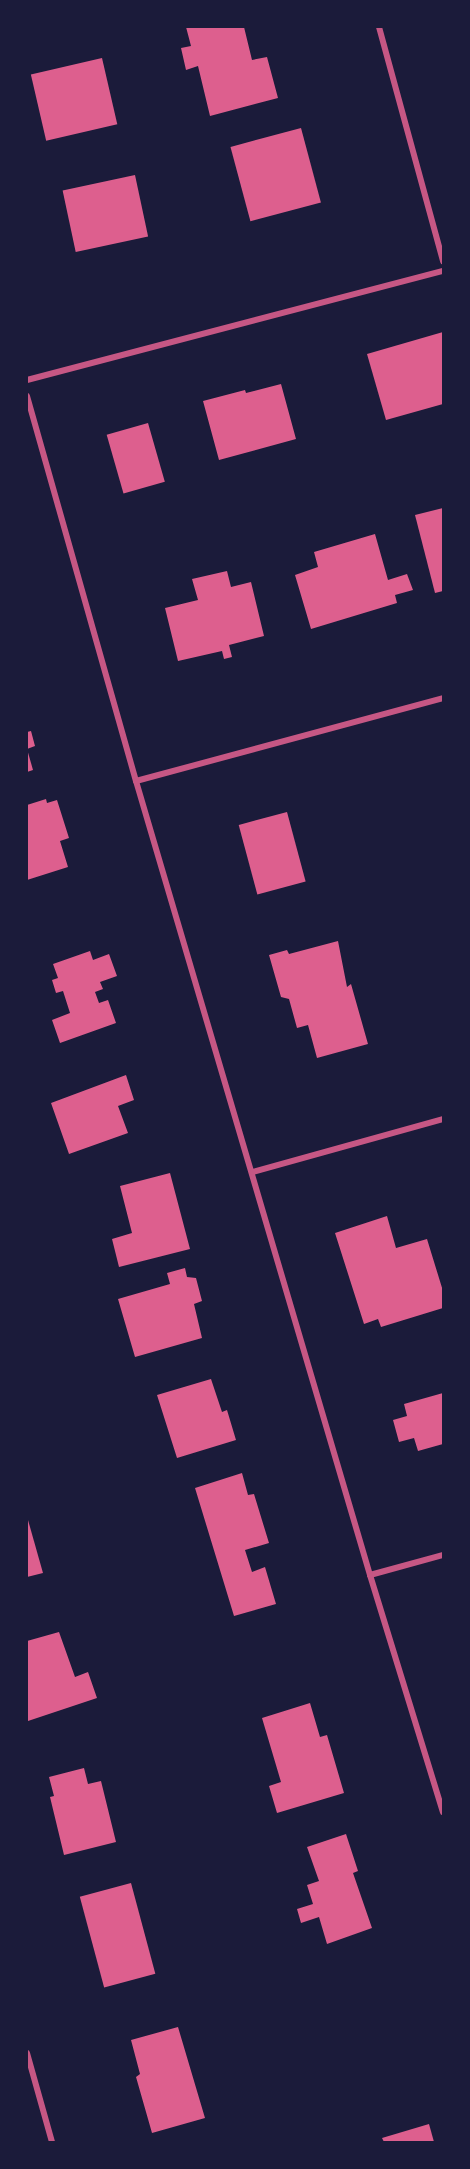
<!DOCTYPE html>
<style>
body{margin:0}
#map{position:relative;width:470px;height:2169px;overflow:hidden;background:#1b1b3a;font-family:"Fira Sans",sans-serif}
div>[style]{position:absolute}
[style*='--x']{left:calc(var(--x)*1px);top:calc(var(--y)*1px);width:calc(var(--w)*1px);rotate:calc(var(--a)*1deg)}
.building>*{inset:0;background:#dd5f8e;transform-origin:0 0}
.minor>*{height:6px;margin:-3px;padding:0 3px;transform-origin:3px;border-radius:3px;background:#c65784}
span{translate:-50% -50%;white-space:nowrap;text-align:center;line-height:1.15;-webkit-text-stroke:6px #1b1b3a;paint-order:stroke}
.frame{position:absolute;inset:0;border:28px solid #1b1b3a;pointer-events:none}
</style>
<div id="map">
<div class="building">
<div style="clip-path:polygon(186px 27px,244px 27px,252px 60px,267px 57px,278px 98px,210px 116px,198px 66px,186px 70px,181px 48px,191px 46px)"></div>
<div style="left:102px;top:58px;width:68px;height:73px;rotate:77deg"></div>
<div style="left:301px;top:128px;width:77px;height:73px;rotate:75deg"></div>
<div style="left:135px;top:175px;width:63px;height:74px;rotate:78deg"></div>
<div style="clip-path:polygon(443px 332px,443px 404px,386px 420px,367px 354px)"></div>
<div style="clip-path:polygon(281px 384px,296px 439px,219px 460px,203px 401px,245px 390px,246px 393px)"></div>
<div style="left:148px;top:423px;width:61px;height:43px;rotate:74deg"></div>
<div style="clip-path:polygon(443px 508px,443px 591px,435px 593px,415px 515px)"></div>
<div style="clip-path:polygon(375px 534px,388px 580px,407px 574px,413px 590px,395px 595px,397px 603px,311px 629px,295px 575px,318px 567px,314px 552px)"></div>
<div style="clip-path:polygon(227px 571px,231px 587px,251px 582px,264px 636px,229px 645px,232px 657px,224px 659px,222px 651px,178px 661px,165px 608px,198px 600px,192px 579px)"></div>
<div style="clip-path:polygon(31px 731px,35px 746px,27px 749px,27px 732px)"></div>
<div style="clip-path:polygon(27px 749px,33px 770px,27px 772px)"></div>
<div style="clip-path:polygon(46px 799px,47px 803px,57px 800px,69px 838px,60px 841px,68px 867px,27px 880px,27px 805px)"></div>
<div style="left:287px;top:812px;width:72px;height:50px;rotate:75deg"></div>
<div style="clip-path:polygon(338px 941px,347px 987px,351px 984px,368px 1044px,317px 1058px,308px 1025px,297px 1028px,289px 999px,281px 997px,269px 955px,287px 950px,289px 954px)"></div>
<div style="clip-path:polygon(90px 951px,93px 960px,109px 954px,117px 976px,100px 982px,103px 989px,95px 992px,99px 1003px,108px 1000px,116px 1023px,60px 1043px,52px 1020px,70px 1013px,63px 991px,56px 993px,52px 980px,58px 978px,53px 964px)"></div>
<div style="clip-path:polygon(126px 1075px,134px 1100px,118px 1106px,128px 1133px,69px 1154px,51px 1103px)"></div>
<div style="clip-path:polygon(170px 1173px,190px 1249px,119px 1267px,112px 1239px,132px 1233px,120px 1186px)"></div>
<div style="clip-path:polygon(387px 1216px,396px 1248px,427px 1239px,443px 1291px,443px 1308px,381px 1327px,378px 1319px,364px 1324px,335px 1233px)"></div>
<div style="clip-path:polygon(185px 1268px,187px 1277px,196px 1278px,202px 1301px,194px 1304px,202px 1338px,135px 1357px,118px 1299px,170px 1284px,167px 1273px)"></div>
<div style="clip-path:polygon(211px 1379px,222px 1412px,227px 1410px,236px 1440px,177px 1458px,157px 1395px)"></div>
<div style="clip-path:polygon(443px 1393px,443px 1444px,418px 1451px,414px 1438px,399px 1442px,393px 1420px,407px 1416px,404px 1404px)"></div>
<div style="clip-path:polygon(242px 1473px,248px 1495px,254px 1494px,269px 1543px,245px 1550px,252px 1572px,265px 1567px,276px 1604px,234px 1616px,195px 1488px)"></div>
<div style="clip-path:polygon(28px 1520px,43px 1573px,27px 1577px,27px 1521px)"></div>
<div style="clip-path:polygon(59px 1632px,75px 1677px,88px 1672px,97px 1698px,28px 1721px,27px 1641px)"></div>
<div style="clip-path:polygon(310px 1703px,320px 1737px,327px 1735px,344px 1793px,277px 1813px,269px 1786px,281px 1782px,262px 1718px)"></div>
<div style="clip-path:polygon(84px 1768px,88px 1784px,101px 1781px,116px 1842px,64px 1855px,50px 1797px,54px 1796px,49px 1777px)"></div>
<div style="clip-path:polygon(346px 1834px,358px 1871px,353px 1873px,372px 1928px,327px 1944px,319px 1917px,301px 1923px,297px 1909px,313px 1904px,307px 1885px,319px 1881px,307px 1847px)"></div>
<div style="left:131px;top:1883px;width:94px;height:53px;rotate:75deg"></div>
<div style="clip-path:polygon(178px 2027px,205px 2118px,152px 2133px,136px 2077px,140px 2074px,131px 2040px)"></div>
<div style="clip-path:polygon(429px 2124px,434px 2142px,384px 2142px,382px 2138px)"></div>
</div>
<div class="minor">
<div style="--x:379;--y:27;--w:243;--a:74.7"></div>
<div style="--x:27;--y:380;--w:430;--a:-14.7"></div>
<div style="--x:27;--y:396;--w:400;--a:74.2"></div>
<div style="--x:136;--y:781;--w:828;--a:73.58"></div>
<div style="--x:370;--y:1575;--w:248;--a:72.9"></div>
<div style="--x:136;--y:781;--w:318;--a:-15.1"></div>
<div style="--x:253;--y:1172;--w:197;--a:-15.6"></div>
<div style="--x:370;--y:1575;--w:76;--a:-15.3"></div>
<div style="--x:27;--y:2053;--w:92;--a:74.3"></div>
</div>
<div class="frame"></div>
</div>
